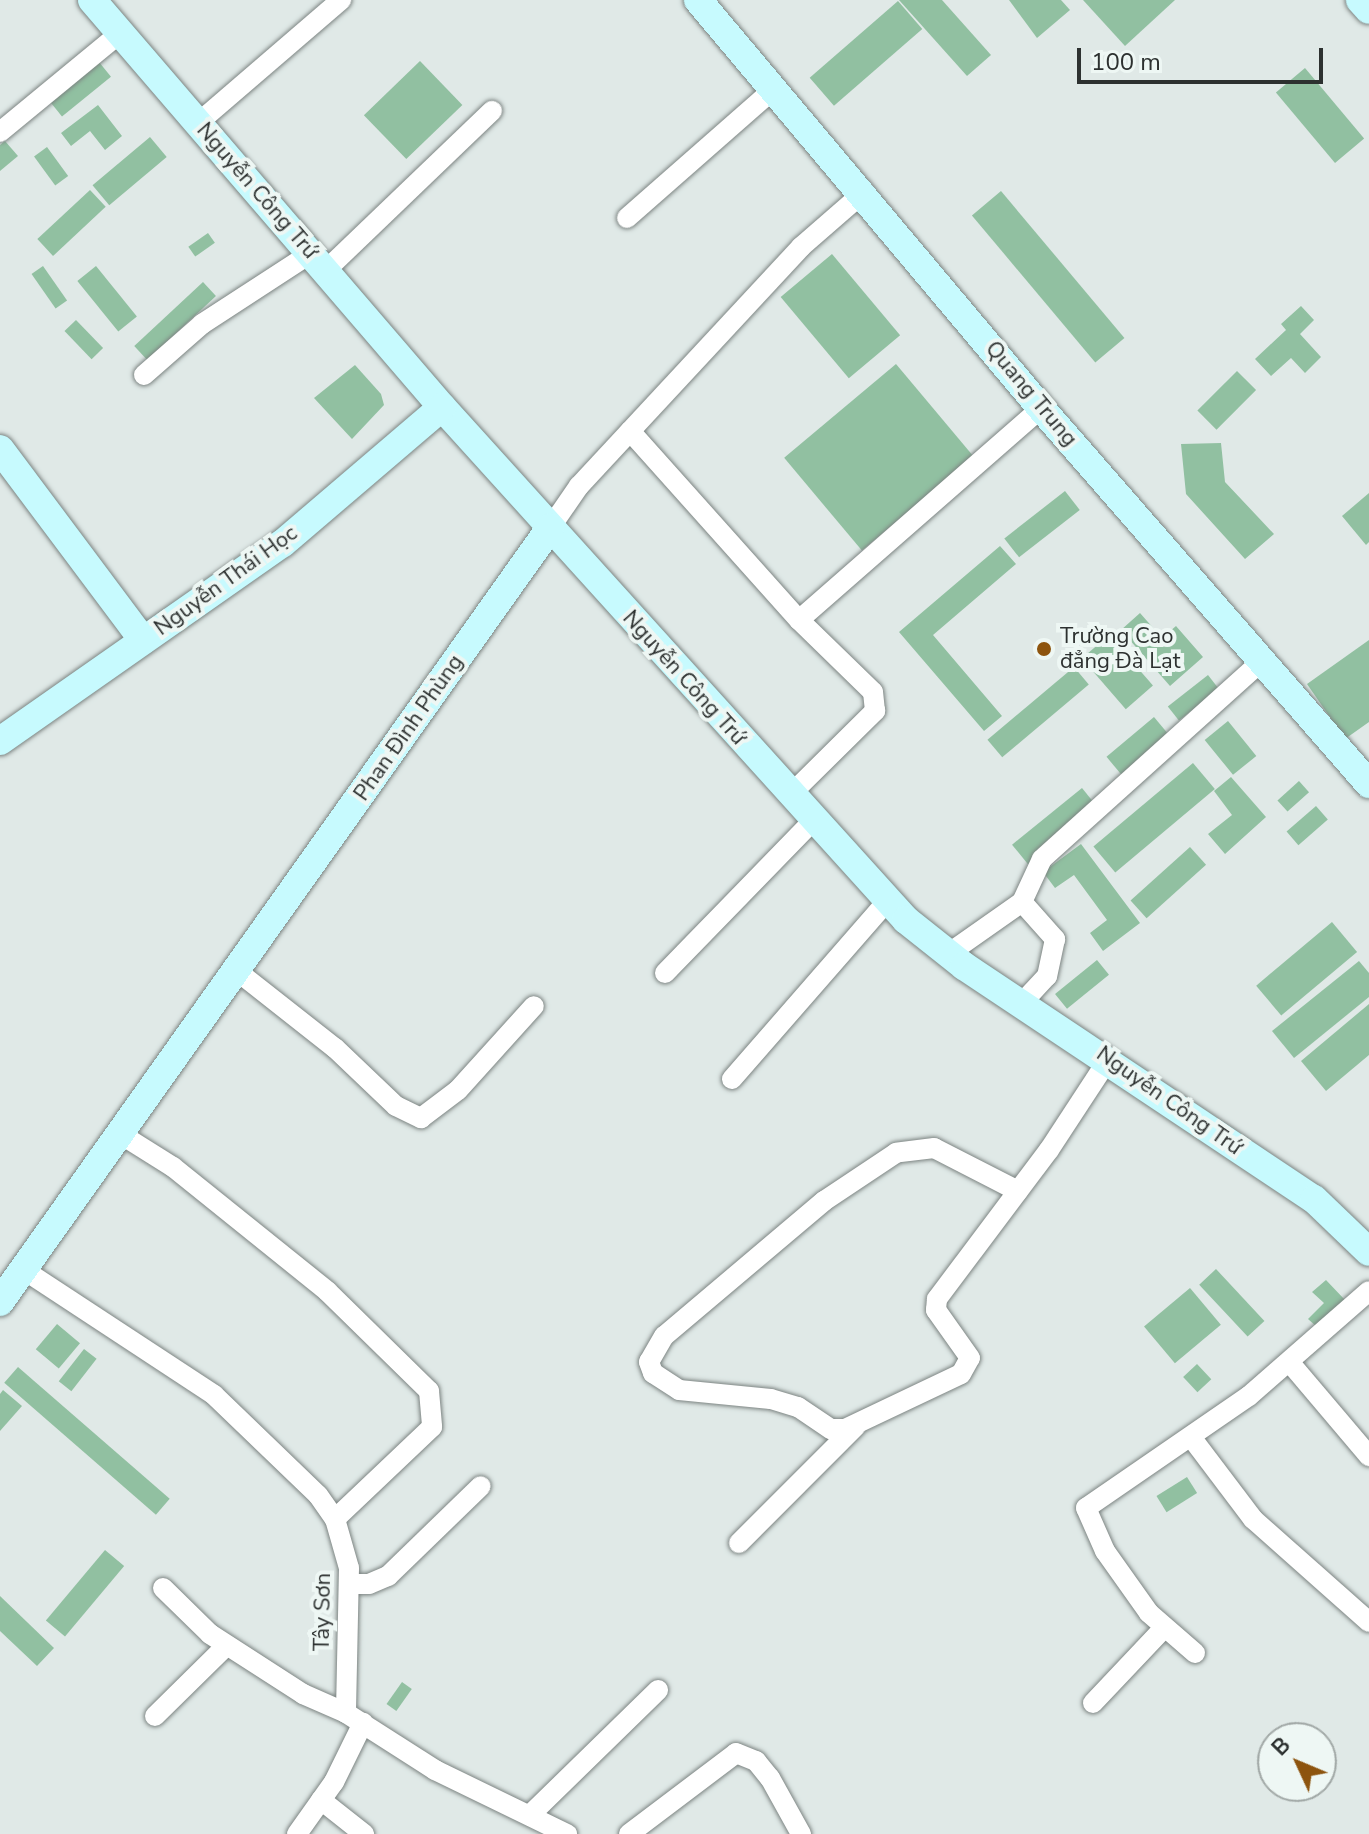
<!DOCTYPE html>
<meta charset="utf-8">
<style>
body{margin:0}
#map{position:relative;width:1369px;height:1834px;overflow:hidden;background:#e0e9e7;font-family:"Nunito Sans",sans-serif}
div>[style]{position:absolute}
[style*='--x']{left:calc(var(--x)*1px);top:calc(var(--y)*1px);width:calc(var(--w)*1px);rotate:calc(var(--a)*1deg)}
.building>*{inset:0;background:#91c0a1;transform-origin:0 0}
.roads{filter:drop-shadow(0 0 2px #7c8482) drop-shadow(0 0 2px #7c8482)}
.street>*{height:20px;margin:-10px;padding:0 10px;transform-origin:10px;border-radius:10px;background:#fff}
.secondary>*{height:28px;margin:-14px;padding:0 14px;transform-origin:14px;border-radius:14px;background:#c7fafe}
.dots>*{width:22px;height:22px;translate:-50% -50%;box-sizing:border-box;border:4px solid #eef7f4;border-radius:50%}
span{translate:-50% -50%;white-space:nowrap;text-align:center;line-height:1.15;-webkit-text-stroke:8px #eef7f4;paint-order:stroke}
.street-label{font-size:22px;color:#2d3130}
.poi-label{font-size:22px;color:#2d3130}
.left{translate:0 -50%;text-align:left}
.north{position:absolute;left:1257px;top:1722px;width:80px;height:80px;box-sizing:border-box;background:#eef7f4;border:2px solid #a1a8a6;border-radius:50%;rotate:314deg;font-size:22px;font-weight:700;line-height:32px;text-align:center;color:#2d3130}
.north::after{content:'';display:block;margin:auto;width:28px;height:36px;background:#8d540e;clip-path:polygon(50% 0,100% 100%,50% 72%,0 100%)}
.scale{position:absolute;left:1077px;top:48px;width:246px;height:36px;box-sizing:border-box;border:4px solid #2d3130;border-top:0;padding-left:10px;font-size:24px;line-height:28px;white-space:nowrap;color:#2d3130;-webkit-text-stroke:6px #eef7f4;paint-order:stroke}
</style>
<div id="map">
<div class="building">
<div style="clip-path:polygon(899px 0,942px 0,991px 55px,967px 76px)"></div>
<div style="clip-path:polygon(1009px 0,1061px 0,1070px 10px,1037px 38px)"></div>
<div style="clip-path:polygon(1083px 0,1175px 0,1125px 46px)"></div>
<div style="left:898px;top:1px;width:37px;height:117px;rotate:49deg"></div>
<div style="left:420px;top:61px;width:61px;height:78px;rotate:46deg"></div>
<div style="left:99px;top:62px;width:19px;height:63px;rotate:51deg"></div>
<div style="left:1305px;top:68px;width:92px;height:38px;rotate:50deg"></div>
<div style="clip-path:polygon(98px 105px,122px 136px,105px 150px,90px 131px,71px 146px,61px 133px)"></div>
<div style="left:150px;top:137px;width:26px;height:75px;rotate:50deg"></div>
<div style="clip-path:polygon(5px 141px,18px 156px,0 171px,0 145px)"></div>
<div style="left:47px;top:147px;width:36px;height:16px;rotate:54deg"></div>
<div style="left:90px;top:190px;width:23px;height:72px;rotate:47deg"></div>
<div style="left:1001px;top:191px;width:192px;height:38px;rotate:50deg"></div>
<div style="left:208px;top:233px;width:12px;height:24px;rotate:55deg"></div>
<div style="left:832px;top:254px;width:106px;height:67px;rotate:50deg"></div>
<div style="left:43px;top:266px;width:42px;height:14px;rotate:55deg"></div>
<div style="left:96px;top:266px;width:65px;height:24px;rotate:51deg"></div>
<div style="left:203px;top:282px;width:19px;height:94px;rotate:47deg"></div>
<div style="clip-path:polygon(1301px 306px,1314px 320px,1300px 334px,1321px 357px,1305px 373px,1291px 358px,1271px 376px,1255px 359px,1286px 330px,1281px 324px)"></div>
<div style="left:76px;top:320px;width:39px;height:16px;rotate:46deg"></div>
<div style="left:896px;top:364px;width:121px;height:146px;rotate:50deg"></div>
<div style="clip-path:polygon(355px 365px,381px 394px,384px 405px,352px 439px,314px 398px)"></div>
<div style="left:1237px;top:371px;width:27px;height:56px;rotate:45deg"></div>
<div style="clip-path:polygon(1221px 443px,1225px 482px,1274px 534px,1245px 559px,1186px 494px,1181px 444px)"></div>
<div style="left:1065px;top:491px;width:24px;height:77px;rotate:52deg"></div>
<div style="clip-path:polygon(1369px 493px,1369px 542px,1366px 545px,1342px 516px)"></div>
<div style="clip-path:polygon(1000px 546px,1016px 564px,933px 635px,1002px 716px,984px 731px,899px 632px)"></div>
<div style="clip-path:polygon(1140px 613px,1162px 638px,1176px 626px,1203px 657px,1170px 686px,1121px 630px)"></div>
<div style="left:1109px;top:635px;width:67px;height:36px;rotate:49deg"></div>
<div style="clip-path:polygon(1369px 640px,1369px 722px,1345px 739px,1307px 684px)"></div>
<div style="left:1074px;top:667px;width:23px;height:113px;rotate:50deg"></div>
<div style="left:1208px;top:675px;width:18px;height:51px;rotate:52deg"></div>
<div style="left:1154px;top:717px;width:25px;height:62px;rotate:50deg"></div>
<div style="left:1228px;top:721px;width:45px;height:30px;rotate:51deg"></div>
<div style="left:1193px;top:763px;width:34px;height:130px;rotate:50deg"></div>
<div style="clip-path:polygon(1231px 777px,1266px 817px,1225px 854px,1208px 834px,1232px 815px,1214px 791px)"></div>
<div style="left:1299px;top:781px;width:15px;height:29px;rotate:48deg"></div>
<div style="left:1082px;top:788px;width:26px;height:90px;rotate:51deg"></div>
<div style="left:1316px;top:806px;width:18px;height:39px;rotate:49deg"></div>
<div style="clip-path:polygon(1081px 844px,1140px 923px,1103px 951px,1090px 933px,1107px 920px,1074px 875px,1055px 888px,1043px 872px)"></div>
<div style="left:1190px;top:847px;width:24px;height:80px;rotate:48deg"></div>
<div style="left:1332px;top:922px;width:39px;height:99px;rotate:50deg"></div>
<div style="left:1097px;top:960px;width:19px;height:54px;rotate:51deg"></div>
<div style="clip-path:polygon(1359px 961px,1369px 973px,1369px 997px,1294px 1058px,1272px 1031px)"></div>
<div style="clip-path:polygon(1369px 1004px,1369px 1055px,1326px 1091px,1301px 1061px)"></div>
<div style="left:1216px;top:1269px;width:71px;height:23px;rotate:47deg"></div>
<div style="clip-path:polygon(1326px 1280px,1345px 1300px,1317px 1327px,1308px 1319px,1324px 1303px,1312px 1292px)"></div>
<div style="left:1190px;top:1288px;width:48px;height:60px;rotate:50deg"></div>
<div style="left:57px;top:1324px;width:30px;height:33px;rotate:40deg"></div>
<div style="left:84px;top:1349px;width:16px;height:41px;rotate:38deg"></div>
<div style="left:1197px;top:1364px;width:21px;height:19px;rotate:47deg"></div>
<div style="left:18px;top:1367px;width:201px;height:21px;rotate:41deg"></div>
<div style="clip-path:polygon(3px 1390px,22px 1406px,0 1431px,0 1394px)"></div>
<div style="left:1187px;top:1477px;width:19px;height:36px;rotate:58deg"></div>
<div style="left:105px;top:1550px;width:25px;height:92px;rotate:40deg"></div>
<div style="clip-path:polygon(0 1596px,54px 1648px,37px 1666px,0 1631px)"></div>
<div style="left:402px;top:1682px;width:12px;height:27px;rotate:35deg"></div>
</div>
<div class="roads">
<div class="street">
<div style="--x:198;--y:123;--w:189;--a:-40.7"></div>
<div style="--x:0;--y:132;--w:156;--a:-39.5"></div>
<div style="--x:627;--y:218;--w:196;--a:-41.3"></div>
<div style="--x:326;--y:270;--w:230;--a:-43.8"></div>
<div style="--x:144;--y:375;--w:77;--a:-41.3"></div>
<div style="--x:202;--y:324;--w:130;--a:-33.1"></div>
<div style="--x:630;--y:431;--w:254;--a:48.2"></div>
<div style="--x:799;--y:620;--w:322;--a:-41.2"></div>
<div style="--x:550;--y:528;--w:51;--a:-55.4"></div>
<div style="--x:579;--y:486;--w:326;--a:-47.1"></div>
<div style="--x:801;--y:247;--w:84;--a:-41.1"></div>
<div style="--x:790;--y:795;--w:120;--a:-44.7"></div>
<div style="--x:875;--y:711;--w:19;--a:-96"></div>
<div style="--x:873;--y:692;--w:103;--a:-135.8"></div>
<div style="--x:1022;--y:902;--w:47;--a:-65.1"></div>
<div style="--x:1042;--y:859;--w:295;--a:-42"></div>
<div style="--x:948;--y:954;--w:90;--a:-35.1"></div>
<div style="--x:1022;--y:902;--w:50;--a:48.3"></div>
<div style="--x:1055;--y:939;--w:38;--a:102"></div>
<div style="--x:1047;--y:976;--w:37;--a:133"></div>
<div style="--x:237;--y:971;--w:125;--a:38.2"></div>
<div style="--x:335;--y:1048;--w:84;--a:43.6"></div>
<div style="--x:396;--y:1106;--w:28;--a:26"></div>
<div style="--x:421;--y:1118;--w:46;--a:-37.1"></div>
<div style="--x:458;--y:1090;--w:113;--a:-47.9"></div>
<div style="--x:665;--y:973;--w:214;--a:-45.8"></div>
<div style="--x:732;--y:1079;--w:237;--a:-48.9"></div>
<div style="--x:122;--y:1135;--w:60;--a:32.1"></div>
<div style="--x:173;--y:1167;--w:198;--a:38.8"></div>
<div style="--x:327;--y:1291;--w:143;--a:44.4"></div>
<div style="--x:429;--y:1391;--w:36;--a:85"></div>
<div style="--x:432;--y:1427;--w:134;--a:136.5"></div>
<div style="--x:1018;--y:1191;--w:94;--a:-152.9"></div>
<div style="--x:934;--y:1148;--w:38;--a:173"></div>
<div style="--x:896;--y:1153;--w:87;--a:146.3"></div>
<div style="--x:824;--y:1201;--w:209;--a:139.8"></div>
<div style="--x:664;--y:1336;--w:30;--a:120"></div>
<div style="--x:649;--y:1362;--w:12;--a:70"></div>
<div style="--x:653;--y:1373;--w:31;--a:33"></div>
<div style="--x:679;--y:1390;--w:92;--a:5.6"></div>
<div style="--x:771;--y:1399;--w:28;--a:17"></div>
<div style="--x:798;--y:1407;--w:40;--a:34"></div>
<div style="--x:831;--y:1429;--w:14;--a:0"></div>
<div style="--x:845;--y:1429;--w:128;--a:-25.4"></div>
<div style="--x:961;--y:1374;--w:18;--a:-61"></div>
<div style="--x:970;--y:1358;--w:59;--a:-125.3"></div>
<div style="--x:936;--y:1310;--w:11;--a:-85"></div>
<div style="--x:937;--y:1299;--w:186;--a:-53.1"></div>
<div style="--x:1049;--y:1150;--w:108;--a:-56.8"></div>
<div style="--x:24;--y:1270;--w:227;--a:33.3"></div>
<div style="--x:214;--y:1395;--w:144;--a:43.9"></div>
<div style="--x:318;--y:1495;--w:29;--a:55"></div>
<div style="--x:335;--y:1519;--w:51;--a:74.1"></div>
<div style="--x:349;--y:1568;--w:145;--a:91.2"></div>
<div style="--x:1291;--y:1364;--w:121;--a:49.7"></div>
<div style="--x:1191;--y:1437;--w:103;--a:52.9"></div>
<div style="--x:1253;--y:1519;--w:155;--a:41.6"></div>
<div style="--x:739;--y:1543;--w:165;--a:-45"></div>
<div style="--x:350;--y:1584;--w:19;--a:0"></div>
<div style="--x:369;--y:1584;--w:21;--a:-23"></div>
<div style="--x:388;--y:1576;--w:129;--a:-44.1"></div>
<div style="--x:163;--y:1588;--w:66;--a:44.4"></div>
<div style="--x:210;--y:1634;--w:111;--a:32.8"></div>
<div style="--x:303;--y:1694;--w:47;--a:23.8"></div>
<div style="--x:346;--y:1713;--w:106;--a:32.6"></div>
<div style="--x:435;--y:1770;--w:147;--a:25.9"></div>
<div style="--x:1195;--y:1653;--w:61;--a:-139"></div>
<div style="--x:1149;--y:1613;--w:76;--a:-125.4"></div>
<div style="--x:1105;--y:1551;--w:47;--a:-113.8"></div>
<div style="--x:1086;--y:1508;--w:198;--a:-34.5"></div>
<div style="--x:1249;--y:1396;--w:159;--a:-41.2"></div>
<div style="--x:1093;--y:1703;--w:102;--a:-46.6"></div>
<div style="--x:155;--y:1716;--w:100;--a:-44.6"></div>
<div style="--x:321;--y:1800;--w:55;--a:38.3"></div>
<div style="--x:530;--y:1815;--w:179;--a:-44.3"></div>
<div style="--x:297;--y:1834;--w:64;--a:-54.6"></div>
<div style="--x:334;--y:1782;--w:66;--a:-63.8"></div>
<div style="--x:629;--y:1834;--w:134;--a:-37.1"></div>
<div style="--x:736;--y:1753;--w:22;--a:22"></div>
<div style="--x:756;--y:1761;--w:22;--a:51"></div>
<div style="--x:770;--y:1778;--w:64;--a:61"></div>
</div>
<div class="secondary">
<div style="--x:92;--y:0;--w:537;--a:49.31"></div>
<div style="--x:442;--y:407;--w:692;--a:47.87"></div>
<div style="--x:906;--y:920;--w:74;--a:38.4"></div>
<div style="--x:964;--y:966;--w:420;--a:33.7"></div>
<div style="--x:1314;--y:1199;--w:76;--a:43.9"></div>
<div style="--x:698;--y:0;--w:533;--a:49.95"></div>
<div style="--x:1041;--y:408;--w:499;--a:48.9"></div>
<div style="--x:1360;--y:0;--w:13;--a:48"></div>
<div style="--x:0;--y:449;--w:239;--a:53.2"></div>
<div style="--x:0;--y:741;--w:345;--a:-35"></div>
<div style="--x:283;--y:543;--w:209;--a:-40.5"></div>
<div style="--x:0;--y:1302;--w:950;--a:-54.6"></div>
</div>
</div>
<div class="dots">
<div style="left:1044px;top:649px;background:#8d540e"></div>
</div>
<div class="street-label">
<span style="left:257px;top:191px;rotate:49deg">Nguyễn Công Trứ</span>
<span style="left:1031px;top:394px;rotate:50deg">Quang Trung</span>
<span style="left:226px;top:581px;rotate:-36deg">Nguyễn Thái Học</span>
<span style="left:684px;top:678px;rotate:48deg">Nguyễn Công Trứ</span>
<span style="left:409px;top:728px;rotate:-55deg">Phan Đình Phùng</span>
<span style="left:1169px;top:1101px;rotate:35deg">Nguyễn Công Trứ</span>
<span style="left:323px;top:1612px;rotate:-89deg">Tây Sơn</span>
</div>
<div class="poi-label">
<span class="left" style="left:1060px;top:649px">Trường Cao<br>đẳng Đà Lạt</span>
</div>
<div class="north">B</div>
<div class="scale">100 m</div>
</div>
